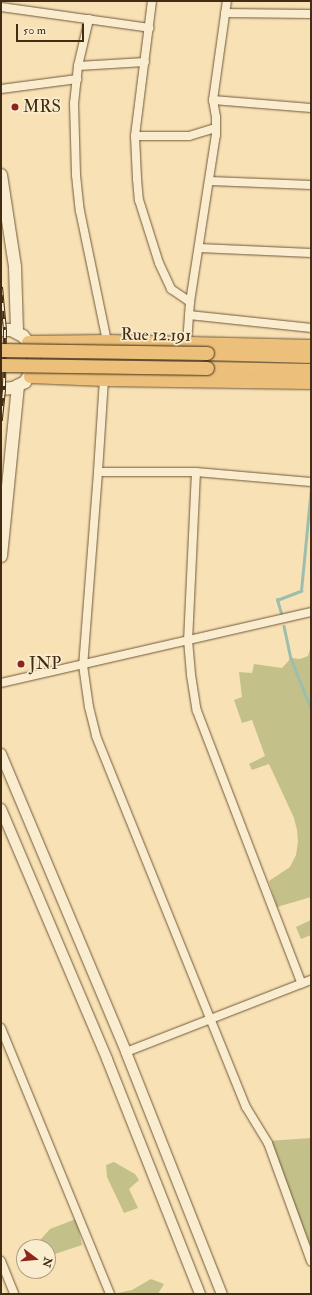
<!DOCTYPE html>
<style>
body{margin:0}
#map{position:relative;width:312px;height:1295px;overflow:hidden;background:#f8e1b4;font-family:"IM FELL Double Pica",serif}
div>[style]{position:absolute}
[style*='--x']{left:calc(var(--x)*1px);top:calc(var(--y)*1px);width:calc(var(--w)*1px);rotate:calc(var(--a)*1deg)}
.green>*{inset:0;background:#c3c189}
.stream>*{height:2.5px;margin:-1.25px;padding:0 1.25px;transform-origin:1.25px;border-radius:1.25px;background:#9dbeac}
.roads{filter:drop-shadow(0 0 1px #70593b) drop-shadow(0 0 1px #70593b)}
.minor>*{height:8px;margin:-4px;padding:0 4px;transform-origin:4px;border-radius:4px;background:#faecce}
.tertiary>*{height:10px;margin:-5px;padding:0 5px;transform-origin:5px;border-radius:5px;background:#faecce}
.secondary>*{height:12px;margin:-6px;padding:0 6px;transform-origin:6px;border-radius:6px;background:#faecce}
.primary>*{height:13px;margin:-6.5px;padding:0 6.5px;transform-origin:6.5px;border-radius:6.5px;background:#ecc07a}
.rail>*{height:4px;margin-top:-2px;transform-origin:0;background:repeating-linear-gradient(90deg,#faecce 0 8px,#422c13 0 16px);box-sizing:border-box;border-block:1px solid #422c13}
.bridges{filter:drop-shadow(0 0 1px #422c13) drop-shadow(0 0 1px #422c13)}
.primary-bridge>*{height:13px;margin:-6.5px;padding:0 6.5px;transform-origin:6.5px;border-radius:6.5px;background:#ecc07a}
.dots>*{width:11px;height:11px;translate:-50% -50%;box-sizing:border-box;border:2px solid #faecce;border-radius:50%}
span{translate:-50% -50%;white-space:nowrap;text-align:center;line-height:1.15;-webkit-text-stroke:3.5px #faecce;paint-order:stroke}
.poi-label{font-size:17px;color:#422c13}
.left{translate:0 -50%;text-align:left}
.street-label{font-size:17px;color:#422c13}
.frame{position:absolute;inset:0;border:2px solid #422c13;pointer-events:none}
.north{position:absolute;left:16px;top:1239px;width:40px;height:40px;box-sizing:border-box;background:#faecce;border:1px solid #b09f83;border-radius:50%;rotate:106deg;font-size:11px;font-weight:700;line-height:16px;text-align:center;color:#422c13}
.north::after{content:'';display:block;margin:auto;width:14px;height:18px;background:#8f2418;clip-path:polygon(50% 0,100% 100%,50% 72%,0 100%)}
.scale{position:absolute;left:16px;top:24px;width:68px;height:18px;box-sizing:border-box;border:2px solid #422c13;border-top:0;padding-left:5px;font-size:12px;line-height:14px;white-space:nowrap;color:#422c13;-webkit-text-stroke:3px #faecce;paint-order:stroke}
</style>
<div id="map">
<div class="green">
<div style="clip-path:polygon(311px 646px,311px 897px,277px 907px,269px 881px,290px 867px,296px 855px,298px 842px,297px 830px,294px 818px,269px 764px,252px 770px,249px 764px,265px 756px,252px 720px,242px 723px,234px 700px,242px 697px,239px 672px,252px 673px,254px 664px,282px 668px,291px 658px,300px 659px,308px 656px)"></div>
<div style="clip-path:polygon(311px 920px,311px 935px,301px 939px,296px 927px)"></div>
<div style="clip-path:polygon(311px 1138px,311px 1249px,268px 1141px)"></div>
<div style="clip-path:polygon(114px 1162px,135px 1174px,139px 1180px,129px 1189px,138px 1208px,124px 1213px,107px 1177px,106px 1165px)"></div>
<div style="clip-path:polygon(76px 1219px,82px 1245px,49px 1256px,48px 1247px,43px 1247px,39px 1241px,50px 1229px)"></div>
<div style="clip-path:polygon(151px 1279px,164px 1284px,158px 1294px,113px 1294px,132px 1290px)"></div>
</div>
<div class="stream">
<div style="--x:282;--y:617;--w:18;--a:-106"></div>
<div style="--x:277;--y:600;--w:26;--a:-21"></div>
<div style="--x:301;--y:591;--w:104;--a:-84.5"></div>
<div style="--x:284;--y:626;--w:33;--a:78"></div>
<div style="--x:291;--y:658;--w:55;--a:68.6"></div>
</div>
<div class="roads">
<div class="minor">
<div style="--x:152;--y:1;--w:136;--a:97.2"></div>
<div style="--x:135;--y:136;--w:43;--a:87.3"></div>
<div style="--x:137;--y:179;--w:21;--a:85"></div>
<div style="--x:139;--y:200;--w:66;--a:72.4"></div>
<div style="--x:159;--y:263;--w:29;--a:65"></div>
<div style="--x:171;--y:289;--w:23;--a:34"></div>
<div style="--x:1;--y:7;--w:150;--a:8"></div>
<div style="--x:225;--y:13;--w:86;--a:0.7"></div>
<div style="--x:89;--y:19;--w:48;--a:103.2"></div>
<div style="--x:78;--y:66;--w:37;--a:96"></div>
<div style="--x:74;--y:103;--w:72;--a:88.4"></div>
<div style="--x:76;--y:175;--w:36;--a:84"></div>
<div style="--x:80;--y:211;--w:133;--a:78.3"></div>
<div style="--x:78;--y:66;--w:67;--a:-3.4"></div>
<div style="--x:1;--y:89;--w:77;--a:-7.5"></div>
<div style="--x:213;--y:100;--w:98;--a:4.7"></div>
<div style="--x:135;--y:136;--w:54;--a:0"></div>
<div style="--x:189;--y:136;--w:28;--a:-17"></div>
<div style="--x:210;--y:181;--w:101;--a:2.3"></div>
<div style="--x:199;--y:248;--w:112;--a:2.6"></div>
<div style="--x:189;--y:315;--w:123;--a:6.1"></div>
<div style="--x:187;--y:343;--w:41;--a:-85.8"></div>
<div style="--x:190;--y:302;--w:169;--a:-81.2"></div>
<div style="--x:216;--y:135;--w:18;--a:-90"></div>
<div style="--x:216;--y:117;--w:17;--a:-100"></div>
<div style="--x:213;--y:100;--w:100;--a:-82"></div>
<div style="--x:104;--y:379;--w:93;--a:93.7"></div>
<div style="--x:98;--y:472;--w:194;--a:94.4"></div>
<div style="--x:83;--y:665;--w:42;--a:81.9"></div>
<div style="--x:89;--y:707;--w:30;--a:76"></div>
<div style="--x:96;--y:736;--w:400;--a:68"></div>
<div style="--x:246;--y:1107;--w:42;--a:58.6"></div>
<div style="--x:268;--y:1143;--w:126;--a:70"></div>
<div style="--x:98;--y:472;--w:98;--a:0"></div>
<div style="--x:196;--y:472;--w:115;--a:5"></div>
<div style="--x:196;--y:472;--w:168;--a:92.7"></div>
<div style="--x:188;--y:640;--w:35;--a:85"></div>
<div style="--x:191;--y:675;--w:36;--a:81"></div>
<div style="--x:197;--y:711;--w:292;--a:69"></div>
<div style="--x:1;--y:683;--w:318;--a:-12.9"></div>
<div style="--x:1;--y:1028;--w:287;--a:67.7"></div>
<div style="--x:126;--y:1052;--w:199;--a:-21.3"></div>
<div style="--x:1;--y:1261;--w:35;--a:68"></div>
</div>
<div class="tertiary">
<div style="--x:1;--y:754;--w:323;--a:67.2"></div>
<div style="--x:126;--y:1052;--w:260;--a:68.4"></div>
<div style="--x:1;--y:809;--w:272;--a:67"></div>
<div style="--x:107;--y:1059;--w:253;--a:68.4"></div>
</div>
<div class="secondary">
<div style="--x:1;--y:175;--w:93;--a:81.3"></div>
<div style="--x:15;--y:267;--w:65;--a:88.2"></div>
<div style="--x:1;--y:330;--w:10;--a:0"></div>
<div style="--x:11;--y:330;--w:13;--a:27"></div>
<div style="--x:23;--y:336;--w:11;--a:52"></div>
<div style="--x:30;--y:345;--w:14;--a:73"></div>
<div style="--x:34;--y:358;--w:14;--a:102"></div>
<div style="--x:31;--y:372;--w:12;--a:121"></div>
<div style="--x:25;--y:382;--w:13;--a:153"></div>
<div style="--x:13;--y:388;--w:12;--a:175"></div>
<div style="--x:1;--y:556;--w:171;--a:-84.3"></div>
</div>
<div class="primary">
<div style="--x:28;--y:342;--w:79;--a:-0.7"></div>
<div style="--x:107;--y:341;--w:204;--a:1.4"></div>
<div style="--x:207;--y:353;--w:104;--a:1.7"></div>
<div style="--x:207;--y:368;--w:104;--a:1.1"></div>
<div style="--x:30;--y:376;--w:74;--a:2.3"></div>
<div style="--x:104;--y:379;--w:207;--a:0.8"></div>
</div>
</div>
<div class="rail">
<div style="--x:1;--y:287;--w:43;--a:84.7"></div>
<div style="--x:5;--y:330;--w:60;--a:91"></div>
<div style="--x:4;--y:390;--w:31;--a:96"></div>
</div>
<div class="bridges">
<div class="primary-bridge">
<div style="--x:1;--y:350;--w:206;--a:0.8"></div>
<div style="--x:1;--y:365;--w:206;--a:0.8"></div>
</div>
</div>
<div class="dots">
<div style="left:15px;top:107px;background:#8f2418"></div>
<div style="left:21px;top:664px;background:#8f2418"></div>
</div>
<div class="poi-label">
<span class="left" style="left:23px;top:107px">MRS</span>
<span class="left" style="left:29px;top:664px">JNP</span>
</div>
<div class="street-label">
<span style="left:156px;top:335px;rotate:1deg">Rue 12.191</span>
</div>
<div class="frame"></div>
<div class="north">N</div>
<div class="scale">50 m</div>
</div>
